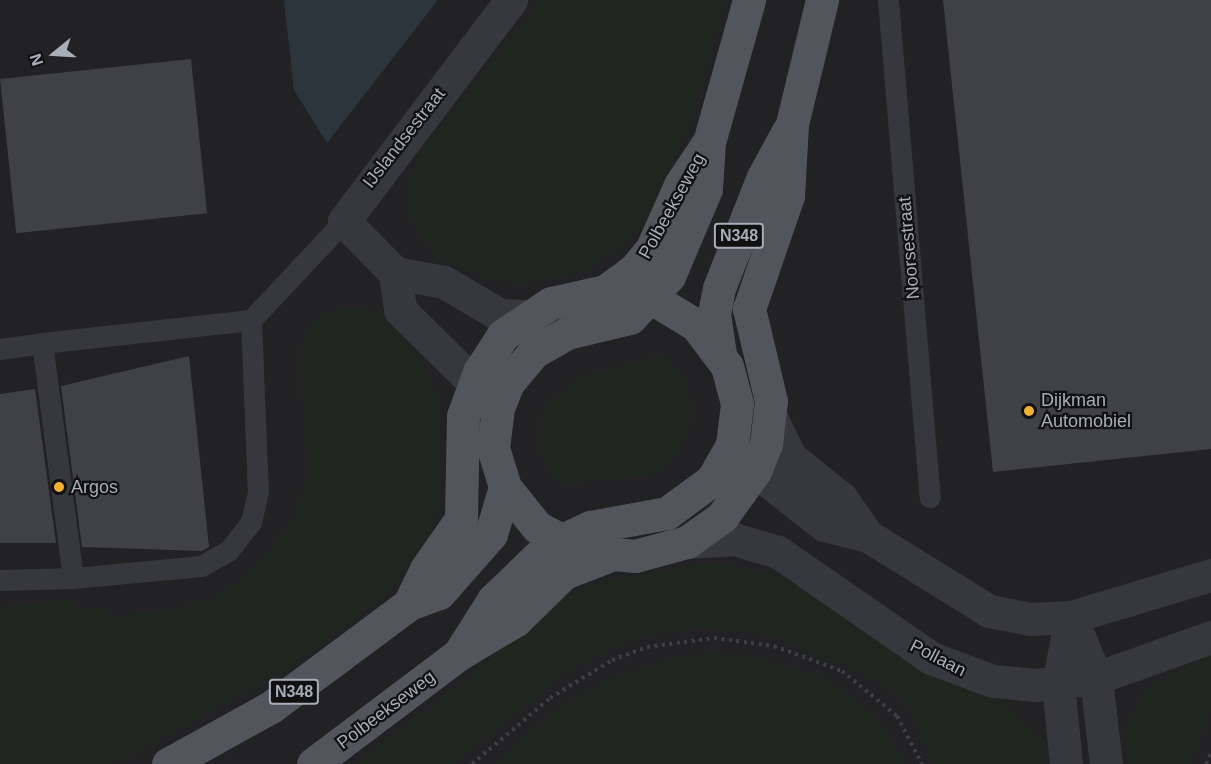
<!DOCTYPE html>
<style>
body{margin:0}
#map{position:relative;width:1211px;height:764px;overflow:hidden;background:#161618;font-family:Arial,sans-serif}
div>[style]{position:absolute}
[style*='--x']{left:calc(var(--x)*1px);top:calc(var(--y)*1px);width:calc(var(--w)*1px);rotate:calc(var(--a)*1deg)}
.built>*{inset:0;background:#222225;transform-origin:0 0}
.green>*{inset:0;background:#1e261f}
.water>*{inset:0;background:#2c353c}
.building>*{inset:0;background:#404145;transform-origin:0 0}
.path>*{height:4px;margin-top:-2px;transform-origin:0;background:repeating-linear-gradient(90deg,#3d3f44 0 3px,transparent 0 7.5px)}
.service>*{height:21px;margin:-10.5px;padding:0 10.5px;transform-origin:10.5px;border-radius:10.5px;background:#37383d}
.minor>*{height:33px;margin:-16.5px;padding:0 16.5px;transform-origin:16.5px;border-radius:16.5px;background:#37383d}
.tertiary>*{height:33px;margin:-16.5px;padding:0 16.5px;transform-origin:16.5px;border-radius:16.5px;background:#37383d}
.primary>*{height:33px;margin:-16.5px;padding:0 16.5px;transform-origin:16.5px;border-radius:16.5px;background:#53555c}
.dots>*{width:16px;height:16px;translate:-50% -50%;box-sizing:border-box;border:3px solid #111113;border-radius:50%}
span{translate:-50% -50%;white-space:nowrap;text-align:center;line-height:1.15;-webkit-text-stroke:4.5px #111113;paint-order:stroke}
.shield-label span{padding:2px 4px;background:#111113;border:2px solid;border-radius:4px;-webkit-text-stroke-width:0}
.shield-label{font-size:16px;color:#a8adb8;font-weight:700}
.street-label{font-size:18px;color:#a8adb8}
.poi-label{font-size:18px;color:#a8adb8}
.left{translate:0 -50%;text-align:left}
.north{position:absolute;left:24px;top:24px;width:60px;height:60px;-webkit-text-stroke:4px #111113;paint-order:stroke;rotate:252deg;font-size:16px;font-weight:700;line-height:24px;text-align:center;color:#a8adb8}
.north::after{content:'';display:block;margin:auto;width:21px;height:27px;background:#a8adb8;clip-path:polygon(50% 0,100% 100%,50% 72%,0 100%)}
</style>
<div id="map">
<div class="built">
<div style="left:0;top:0;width:1211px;height:764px"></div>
</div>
<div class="green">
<div style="clip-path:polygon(542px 0,724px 0,692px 116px,643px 228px,588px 270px,524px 284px,490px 280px,439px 258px,413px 225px,407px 188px,420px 152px)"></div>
<div style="clip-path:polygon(345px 306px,374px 311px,400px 333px,423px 363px,438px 399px,440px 496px,426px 540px,405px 571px,371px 605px,292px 665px,138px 752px,111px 764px,0 764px,0 607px,67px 599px,83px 610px,106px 608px,109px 617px,175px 609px,210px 599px,248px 576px,293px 521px,309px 471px,299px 365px,303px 338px,319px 316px)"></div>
<div style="clip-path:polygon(663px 354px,687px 383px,692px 409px,689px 433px,667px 465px,647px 476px,559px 484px,539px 452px,542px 409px,579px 377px)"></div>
<div style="clip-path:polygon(715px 562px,786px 577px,1003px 701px,1043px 742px,1044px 764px,934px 764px,907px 704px,878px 681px,771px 635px,697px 628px,637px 638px,575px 665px,454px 764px,355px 764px,454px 690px,563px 598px,610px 579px)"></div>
<div style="clip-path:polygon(714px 653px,752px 656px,823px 677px,877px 718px,906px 764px,494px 764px,554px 712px,613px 677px,679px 657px)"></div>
<div style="clip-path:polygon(1211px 654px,1211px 711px,1190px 764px,1126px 764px,1125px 729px,1145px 689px)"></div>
</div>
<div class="water">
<div style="clip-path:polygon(284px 0,438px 0,327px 143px,294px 90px)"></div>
</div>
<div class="building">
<div style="clip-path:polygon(943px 0,1211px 0,1211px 449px,993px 472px)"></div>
<div style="left:191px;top:59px;width:155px;height:192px;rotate:84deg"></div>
<div style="clip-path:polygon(189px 356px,209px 547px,202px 551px,82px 547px,61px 386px)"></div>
<div style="clip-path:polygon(35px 389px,56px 543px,0 543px,0 394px)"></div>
</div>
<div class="path">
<div style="--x:472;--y:764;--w:102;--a:-40.2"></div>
<div style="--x:550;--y:698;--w:73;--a:-31.5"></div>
<div style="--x:612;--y:660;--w:37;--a:-20"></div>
<div style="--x:647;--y:647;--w:68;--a:-7.7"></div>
<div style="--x:714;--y:638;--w:61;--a:7.6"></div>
<div style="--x:774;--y:646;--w:72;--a:20.2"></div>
<div style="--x:842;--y:671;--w:71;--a:39.3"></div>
<div style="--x:897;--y:716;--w:54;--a:62.5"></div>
<div style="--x:1206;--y:764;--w:13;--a:-67"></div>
</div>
<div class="service">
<div style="--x:888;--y:0;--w:499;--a:85.2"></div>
<div style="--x:251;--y:320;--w:172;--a:87.7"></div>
<div style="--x:258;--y:492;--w:31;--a:103"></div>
<div style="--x:251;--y:522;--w:37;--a:128"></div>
<div style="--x:228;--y:551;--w:31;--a:151"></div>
<div style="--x:201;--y:566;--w:129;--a:174.6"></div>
<div style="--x:73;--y:578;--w:237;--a:-97.5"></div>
<div style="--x:42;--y:343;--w:210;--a:-6.3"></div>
<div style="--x:251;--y:320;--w:136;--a:-46.8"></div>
<div style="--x:0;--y:349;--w:42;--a:-8.1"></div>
<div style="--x:0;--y:580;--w:73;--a:-1.6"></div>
</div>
<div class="minor">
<div style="--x:511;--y:0;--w:277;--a:127.1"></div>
<div style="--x:344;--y:221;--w:73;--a:45.6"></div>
<div style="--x:395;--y:273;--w:50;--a:10.4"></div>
<div style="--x:444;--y:282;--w:65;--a:30.5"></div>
<div style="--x:500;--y:315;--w:26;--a:2"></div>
<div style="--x:395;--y:273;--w:37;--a:82"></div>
<div style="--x:400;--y:310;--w:104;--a:44.6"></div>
<div style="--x:1071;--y:617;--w:66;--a:67.7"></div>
<div style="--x:1096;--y:678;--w:87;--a:83.4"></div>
<div style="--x:1066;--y:764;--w:80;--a:-95.7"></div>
<div style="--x:1058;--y:684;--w:68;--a:-79"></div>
</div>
<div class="tertiary">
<div style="--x:770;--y:415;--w:47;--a:64.5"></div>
<div style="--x:790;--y:457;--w:65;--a:38.8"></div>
<div style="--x:841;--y:498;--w:47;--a:54.6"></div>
<div style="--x:755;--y:471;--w:88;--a:38"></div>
<div style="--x:824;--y:525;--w:45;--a:14"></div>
<div style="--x:868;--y:536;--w:142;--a:31.8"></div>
<div style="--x:989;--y:611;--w:42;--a:11"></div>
<div style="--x:1030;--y:619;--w:41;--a:-2.8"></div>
<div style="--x:1071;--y:617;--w:146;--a:-16.7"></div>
<div style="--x:687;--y:542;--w:47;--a:-3.7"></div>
<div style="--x:734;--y:539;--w:46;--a:16.5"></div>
<div style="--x:778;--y:552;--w:186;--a:34.7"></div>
<div style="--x:931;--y:658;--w:66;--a:20.4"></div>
<div style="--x:993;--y:681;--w:43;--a:5.3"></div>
<div style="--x:1036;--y:685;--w:60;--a:-6.7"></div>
<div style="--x:1096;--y:678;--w:122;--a:-19.6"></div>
</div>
<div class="primary">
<div style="--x:749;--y:0;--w:148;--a:105.7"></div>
<div style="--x:709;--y:142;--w:47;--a:93.7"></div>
<div style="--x:706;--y:189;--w:95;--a:113"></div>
<div style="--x:669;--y:276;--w:57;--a:132.9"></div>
<div style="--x:630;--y:318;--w:65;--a:166.6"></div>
<div style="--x:567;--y:333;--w:39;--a:150"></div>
<div style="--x:533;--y:353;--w:39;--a:130"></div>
<div style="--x:508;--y:383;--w:27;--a:112"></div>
<div style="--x:498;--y:408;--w:40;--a:97.1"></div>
<div style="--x:493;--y:448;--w:41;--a:72.9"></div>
<div style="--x:505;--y:487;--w:51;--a:51.3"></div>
<div style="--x:537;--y:527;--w:52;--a:27.6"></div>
<div style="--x:583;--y:551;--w:52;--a:5.5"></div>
<div style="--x:635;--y:556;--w:54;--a:-15.1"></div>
<div style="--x:687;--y:542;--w:43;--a:-35.5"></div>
<div style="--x:722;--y:517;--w:57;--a:-54.3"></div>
<div style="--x:755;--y:471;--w:29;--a:-68"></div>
<div style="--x:766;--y:444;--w:43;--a:-83.4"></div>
<div style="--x:771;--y:401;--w:95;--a:-103.4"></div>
<div style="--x:749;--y:309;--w:120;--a:-71"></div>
<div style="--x:788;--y:196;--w:72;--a:-86.8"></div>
<div style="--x:792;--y:124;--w:128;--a:-76.4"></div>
<div style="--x:605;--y:291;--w:37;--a:-36"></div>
<div style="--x:635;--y:269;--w:27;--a:-51"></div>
<div style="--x:652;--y:248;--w:69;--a:-66"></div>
<div style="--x:680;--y:185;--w:50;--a:-56.3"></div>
<div style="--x:720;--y:354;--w:40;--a:-98.5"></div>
<div style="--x:714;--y:314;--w:26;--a:-79"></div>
<div style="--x:719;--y:288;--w:119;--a:-68.4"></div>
<div style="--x:763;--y:177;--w:52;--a:-61.5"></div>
<div style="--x:409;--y:604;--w:39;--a:-64"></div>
<div style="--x:426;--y:569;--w:61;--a:-55"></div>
<div style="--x:461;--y:519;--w:103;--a:-88.9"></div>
<div style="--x:463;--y:416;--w:47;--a:-70"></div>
<div style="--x:479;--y:372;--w:44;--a:-57"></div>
<div style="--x:503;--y:335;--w:58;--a:-33.7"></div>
<div style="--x:551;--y:303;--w:55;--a:-12.5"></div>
<div style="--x:605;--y:291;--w:49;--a:9.5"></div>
<div style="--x:653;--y:299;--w:50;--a:31.2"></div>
<div style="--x:696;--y:325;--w:51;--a:52.9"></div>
<div style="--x:727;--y:366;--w:39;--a:75"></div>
<div style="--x:737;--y:404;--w:41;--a:97"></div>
<div style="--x:732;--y:445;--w:40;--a:119.7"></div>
<div style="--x:712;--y:480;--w:56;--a:143.7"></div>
<div style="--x:667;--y:513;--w:78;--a:169.7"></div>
<div style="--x:590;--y:527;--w:47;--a:154.5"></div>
<div style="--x:548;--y:547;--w:76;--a:136.1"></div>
<div style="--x:493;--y:600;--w:64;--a:122.2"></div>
<div style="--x:168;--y:764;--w:118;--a:-29"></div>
<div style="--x:271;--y:707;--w:172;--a:-36.7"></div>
<div style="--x:409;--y:604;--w:32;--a:-20"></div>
<div style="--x:439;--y:593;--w:79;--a:-48.6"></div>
<div style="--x:491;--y:534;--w:49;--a:-73.4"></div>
<div style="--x:313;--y:764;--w:183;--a:-37"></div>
<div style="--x:459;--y:654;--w:66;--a:-30.8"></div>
<div style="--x:516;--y:620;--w:67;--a:-44.4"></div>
<div style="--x:564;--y:573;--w:47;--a:-21.1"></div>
</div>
<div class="dots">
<div style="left:1029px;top:411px;background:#f2b134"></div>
<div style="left:59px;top:487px;background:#f2b134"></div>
</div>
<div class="shield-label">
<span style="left:739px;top:236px">N348</span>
<span style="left:294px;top:692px">N348</span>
</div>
<div class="street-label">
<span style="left:404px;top:138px;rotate:-52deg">IJslandsestraat</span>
<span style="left:672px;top:206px;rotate:-61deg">Polbeekseweg</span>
<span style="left:909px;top:248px;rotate:-95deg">Noorsestraat</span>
<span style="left:938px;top:658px;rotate:27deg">Pollaan</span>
<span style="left:386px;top:710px;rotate:-37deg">Polbeekseweg</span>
</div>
<div class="poi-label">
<span class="left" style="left:1041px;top:411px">Dijkman<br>Automobiel</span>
<span class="left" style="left:71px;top:487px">Argos</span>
</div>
<div class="north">N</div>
</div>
